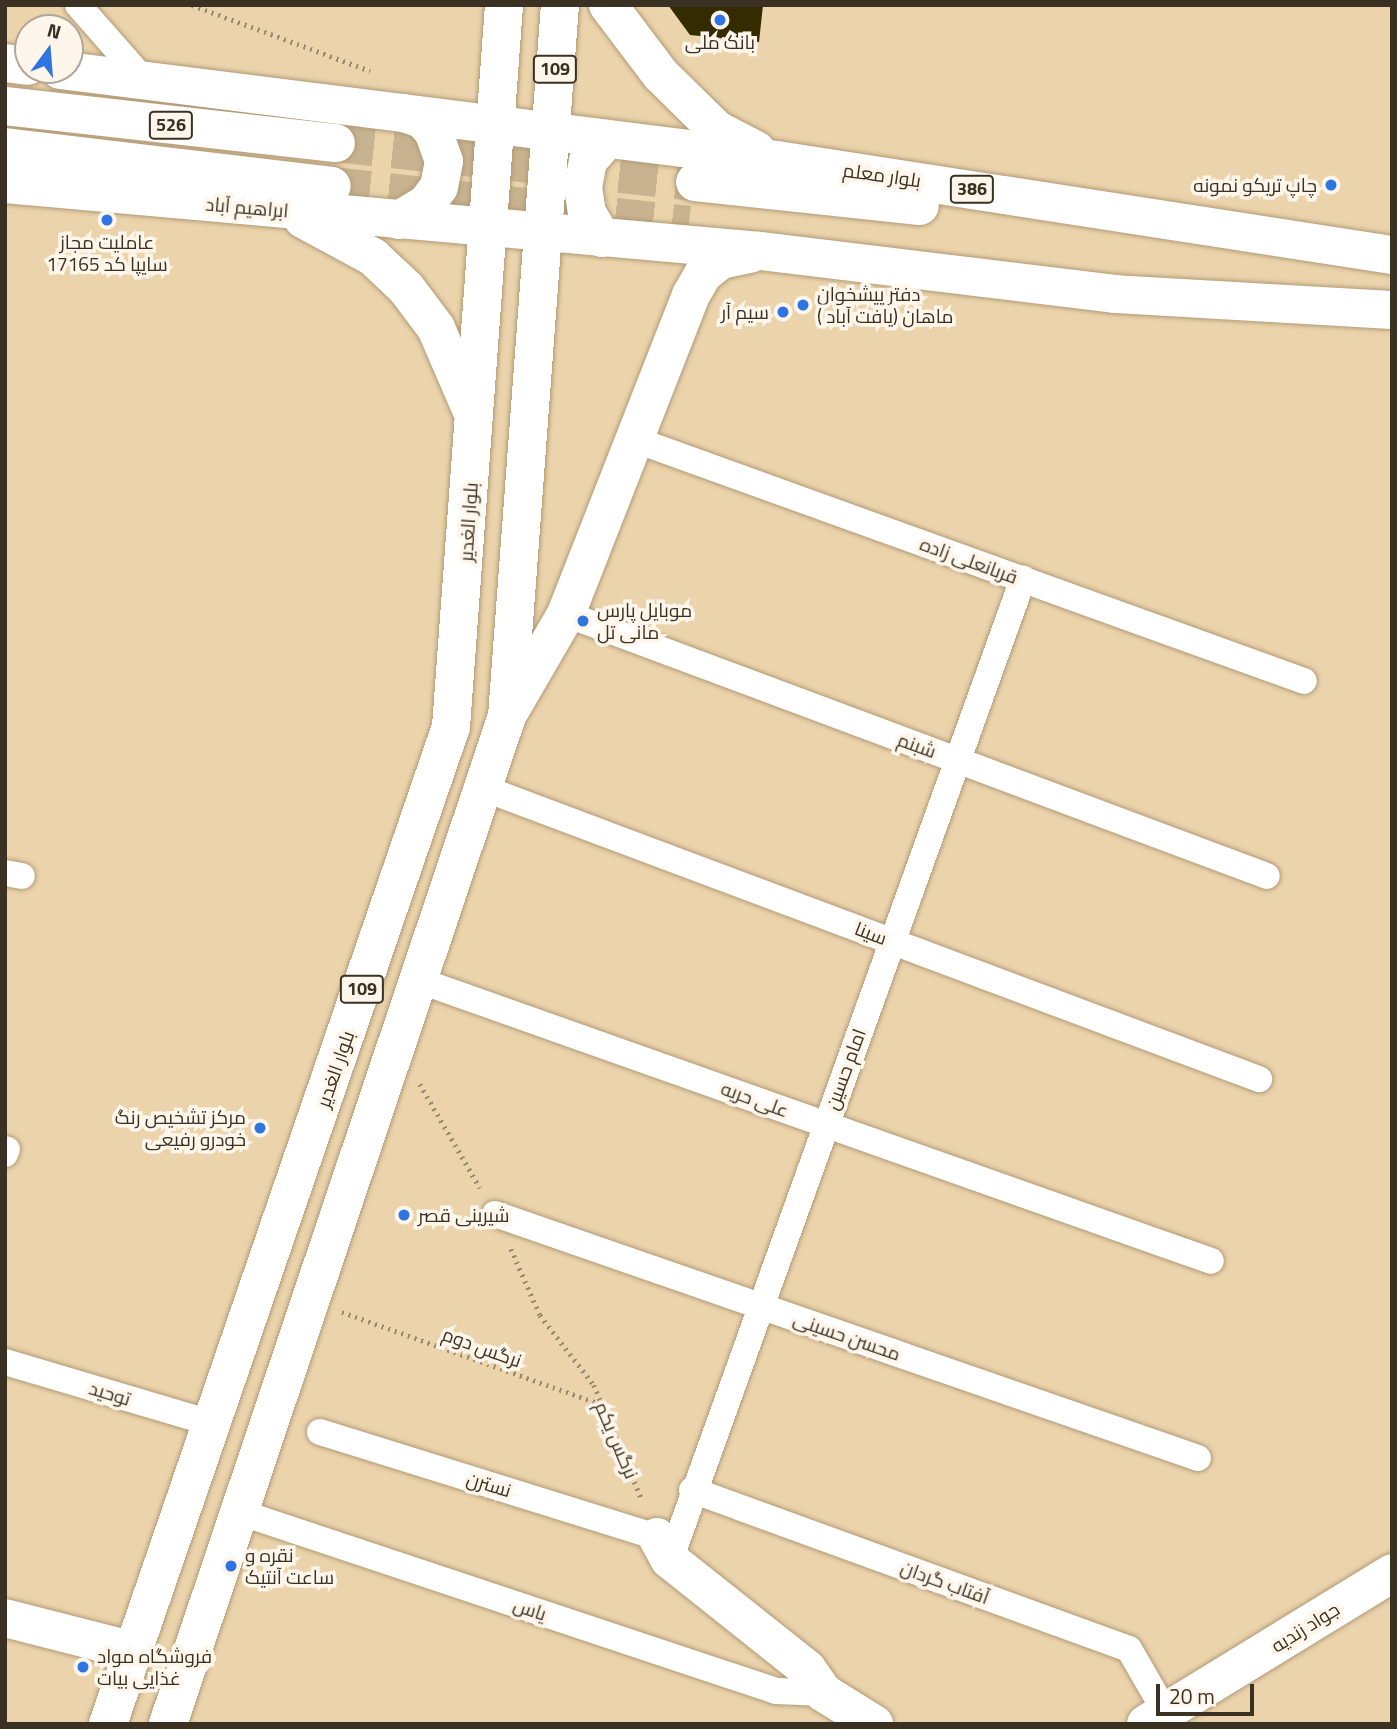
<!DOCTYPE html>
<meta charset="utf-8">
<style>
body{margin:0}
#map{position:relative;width:1397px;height:1729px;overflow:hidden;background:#ebd3ac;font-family:"Titillium Web",Cairo,sans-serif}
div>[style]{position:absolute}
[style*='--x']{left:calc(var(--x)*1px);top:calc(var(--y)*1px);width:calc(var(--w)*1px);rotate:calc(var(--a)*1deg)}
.building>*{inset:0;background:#342c00}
.primary-tunnel>*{height:38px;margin-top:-19px;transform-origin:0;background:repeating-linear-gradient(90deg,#c8b390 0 38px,transparent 0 57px)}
.path>*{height:4.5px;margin-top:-2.25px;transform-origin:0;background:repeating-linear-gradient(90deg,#9a896d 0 2px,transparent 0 7px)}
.roads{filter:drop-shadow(0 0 2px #b19a75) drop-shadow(0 0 2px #b19a75)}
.street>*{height:26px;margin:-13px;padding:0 13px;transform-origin:13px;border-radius:13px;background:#fff}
.secondary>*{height:38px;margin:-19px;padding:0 19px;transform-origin:19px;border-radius:19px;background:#fff}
.primary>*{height:38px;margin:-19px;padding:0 19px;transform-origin:19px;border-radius:19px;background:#fff}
.dots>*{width:19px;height:19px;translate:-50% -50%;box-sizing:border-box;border:4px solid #fef6eb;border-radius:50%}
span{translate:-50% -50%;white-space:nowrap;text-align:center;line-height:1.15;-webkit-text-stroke:7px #fef6eb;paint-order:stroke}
.shield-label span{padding:2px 5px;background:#fef6eb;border:2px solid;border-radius:5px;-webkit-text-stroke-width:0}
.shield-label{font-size:18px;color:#3b3122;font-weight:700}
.poi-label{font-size:19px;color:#3b3122}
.right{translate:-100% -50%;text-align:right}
.left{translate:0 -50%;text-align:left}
.street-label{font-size:19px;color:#3b3122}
.frame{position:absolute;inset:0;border:7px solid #3b3122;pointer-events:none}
.north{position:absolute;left:14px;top:14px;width:70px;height:70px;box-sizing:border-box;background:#fef6eb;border:2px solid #b0a79b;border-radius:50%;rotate:16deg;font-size:19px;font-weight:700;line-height:28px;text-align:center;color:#3b3122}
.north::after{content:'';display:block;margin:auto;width:24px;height:32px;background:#2f75e1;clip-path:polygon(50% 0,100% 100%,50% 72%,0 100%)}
.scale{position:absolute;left:1156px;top:1684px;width:98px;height:32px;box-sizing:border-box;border:4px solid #3b3122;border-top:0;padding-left:9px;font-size:21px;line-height:24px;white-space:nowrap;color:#3b3122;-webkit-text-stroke:5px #fef6eb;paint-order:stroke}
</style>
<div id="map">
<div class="building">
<div style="clip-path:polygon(668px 5px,763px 5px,759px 42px,690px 35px)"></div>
</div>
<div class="primary-tunnel">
<div style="--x:336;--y:143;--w:361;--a:6.2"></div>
<div style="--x:332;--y:186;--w:359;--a:6.2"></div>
</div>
<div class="path">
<div style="--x:192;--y:5;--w:190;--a:20.3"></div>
<div style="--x:420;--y:1084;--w:120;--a:60"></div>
<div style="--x:511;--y:1249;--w:72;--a:66.3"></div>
<div style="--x:540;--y:1315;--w:88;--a:52.4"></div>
<div style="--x:594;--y:1385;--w:125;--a:67.3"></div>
<div style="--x:342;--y:1312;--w:275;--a:19.6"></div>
</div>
<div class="roads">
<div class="street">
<div style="--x:78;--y:5;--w:100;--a:48.7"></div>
<div style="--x:633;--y:439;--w:713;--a:19.83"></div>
<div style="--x:566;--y:614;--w:748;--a:20.49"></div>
<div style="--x:483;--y:788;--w:829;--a:20.56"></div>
<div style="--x:5;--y:873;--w:17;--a:10"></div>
<div style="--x:418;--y:980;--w:841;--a:19.51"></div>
<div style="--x:5;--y:1154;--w:5;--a:-68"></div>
<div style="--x:495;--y:1214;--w:744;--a:19.14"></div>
<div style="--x:5;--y:1362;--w:218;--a:16.5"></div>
<div style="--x:320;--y:1432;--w:353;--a:17.3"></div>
<div style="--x:692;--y:1490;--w:465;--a:20"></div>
<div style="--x:1129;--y:1649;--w:74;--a:60"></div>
<div style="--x:239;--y:1512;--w:566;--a:18.43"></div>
<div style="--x:776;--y:1691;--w:48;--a:2.4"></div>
<div style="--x:670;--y:1560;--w:1043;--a:-70.21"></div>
</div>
<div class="secondary">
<div style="--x:657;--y:1537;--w:26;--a:61"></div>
<div style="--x:670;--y:1560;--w:175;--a:38.5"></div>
<div style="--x:807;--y:1669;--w:29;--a:55"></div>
<div style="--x:824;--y:1693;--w:59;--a:31.8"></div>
<div style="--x:5;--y:1618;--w:133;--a:14.3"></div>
<div style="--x:1146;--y:1724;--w:289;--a:-31.5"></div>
</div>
<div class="primary">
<div style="--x:608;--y:5;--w:88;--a:52.9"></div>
<div style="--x:661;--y:75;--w:78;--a:44.5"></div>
<div style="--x:717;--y:130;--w:44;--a:27.1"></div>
<div style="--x:5;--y:63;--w:23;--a:7"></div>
<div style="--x:60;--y:70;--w:723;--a:7.15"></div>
<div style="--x:777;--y:160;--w:622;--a:8.78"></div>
<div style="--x:5;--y:106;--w:333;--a:6.4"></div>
<div style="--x:5;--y:147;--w:329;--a:6.8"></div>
<div style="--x:695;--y:182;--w:226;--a:6.1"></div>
<div style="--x:5;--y:184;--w:758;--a:5.07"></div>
<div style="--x:760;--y:251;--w:357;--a:6.9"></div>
<div style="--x:1114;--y:294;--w:276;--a:3.3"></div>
<div style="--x:303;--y:219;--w:80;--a:28.5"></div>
<div style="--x:373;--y:257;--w:45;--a:43.2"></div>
<div style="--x:406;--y:288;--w:50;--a:53.1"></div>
<div style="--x:436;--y:328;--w:94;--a:66.7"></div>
<div style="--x:399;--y:220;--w:31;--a:-31"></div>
<div style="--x:426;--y:204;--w:21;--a:-53"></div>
<div style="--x:439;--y:187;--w:26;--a:-79"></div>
<div style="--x:444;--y:161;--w:32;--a:-110"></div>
<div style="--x:433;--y:131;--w:16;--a:-133"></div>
<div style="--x:422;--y:119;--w:20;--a:-162"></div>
<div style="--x:602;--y:238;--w:29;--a:-121"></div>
<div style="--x:587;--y:213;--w:26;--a:-99"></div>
<div style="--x:583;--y:187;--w:26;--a:-79"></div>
<div style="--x:588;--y:161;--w:29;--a:-49"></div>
<div style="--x:511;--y:709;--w:110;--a:-59.9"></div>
<div style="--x:566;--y:614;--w:343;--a:-68.6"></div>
<div style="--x:691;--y:295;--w:24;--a:-60"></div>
<div style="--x:703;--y:274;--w:23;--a:-38"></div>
<div style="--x:721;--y:260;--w:30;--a:-12"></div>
<div style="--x:108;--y:1724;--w:1054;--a:-71.02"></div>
<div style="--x:451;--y:727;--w:724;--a:-85.8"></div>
<div style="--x:168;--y:1724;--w:1063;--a:-71.41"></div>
<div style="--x:507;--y:716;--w:713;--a:-85.74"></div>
</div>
</div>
<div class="dots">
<div style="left:720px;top:20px;background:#2f75e1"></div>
<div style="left:1331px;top:185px;background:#2f75e1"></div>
<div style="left:107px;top:220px;background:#2f75e1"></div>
<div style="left:803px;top:305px;background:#2f75e1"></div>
<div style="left:783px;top:312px;background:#2f75e1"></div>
<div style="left:583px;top:621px;background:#2f75e1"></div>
<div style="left:260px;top:1128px;background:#2f75e1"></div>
<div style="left:404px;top:1215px;background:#2f75e1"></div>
<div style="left:231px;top:1566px;background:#2f75e1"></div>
<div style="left:83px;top:1667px;background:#2f75e1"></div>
</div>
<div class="shield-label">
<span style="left:555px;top:69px">109</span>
<span style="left:171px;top:125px">526</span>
<span style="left:972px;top:189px">386</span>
<span style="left:362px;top:989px">109</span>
</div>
<div class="poi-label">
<span style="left:720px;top:42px">بانک ملی</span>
<span class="right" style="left:1317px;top:185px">چاپ تریکو نمونه</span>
<span style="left:107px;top:253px">عاملیت مجاز<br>سایپا کد 17165</span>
<span class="left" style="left:817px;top:305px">دفتر پیشخوان<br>ماهان (یافت آباد )</span>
<span class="right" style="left:769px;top:312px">سیم آر</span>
<span class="left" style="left:597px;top:621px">موبایل پارس<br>مانی تل</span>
<span class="right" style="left:246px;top:1128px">مرکز تشخیص رنگ<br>خودرو رفیعی</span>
<span class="left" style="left:418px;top:1215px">شیرینی قصر</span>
<span class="left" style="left:245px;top:1566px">نقره و<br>ساعت آنتیک</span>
<span class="left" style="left:97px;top:1667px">فروشگاه مواد<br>غذایی بیات</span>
</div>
<div class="street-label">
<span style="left:882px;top:175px;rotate:8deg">بلوار معلم</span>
<span style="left:247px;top:207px;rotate:5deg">ابراهیم آباد</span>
<span style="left:468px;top:522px;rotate:-86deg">بلوار الغدیر</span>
<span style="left:969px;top:560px;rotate:20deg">قربانعلی زاده</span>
<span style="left:917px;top:745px;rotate:20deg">شبنم</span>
<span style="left:871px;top:933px;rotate:21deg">سینا</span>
<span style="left:335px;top:1069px;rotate:-71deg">بلوار الغدیر</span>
<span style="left:845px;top:1069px;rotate:-70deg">امام حسین</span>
<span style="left:755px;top:1099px;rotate:20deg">علی حریه</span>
<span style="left:847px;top:1336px;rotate:19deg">محسن حسینی</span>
<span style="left:482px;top:1347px;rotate:20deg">نرگس دوم</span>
<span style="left:110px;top:1393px;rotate:17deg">توحید</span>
<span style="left:617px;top:1440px;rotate:67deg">نرگس یکم</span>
<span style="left:489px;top:1484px;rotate:17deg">نسترن</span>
<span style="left:945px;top:1582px;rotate:20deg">آفتاب گردان</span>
<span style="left:530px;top:1609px;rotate:18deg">یاس</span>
<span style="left:1305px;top:1627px;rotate:-32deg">جواد زندیه</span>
</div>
<div class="frame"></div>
<div class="north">N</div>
<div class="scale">20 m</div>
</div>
